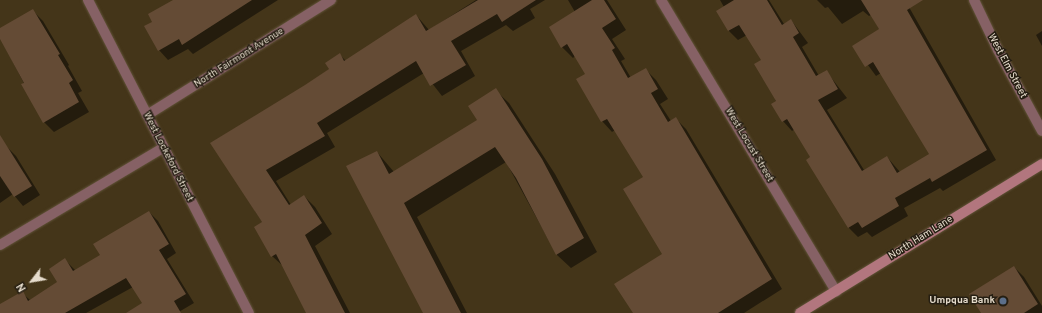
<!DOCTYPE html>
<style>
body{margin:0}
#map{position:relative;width:1042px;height:313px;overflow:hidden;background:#443519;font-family:Overpass,sans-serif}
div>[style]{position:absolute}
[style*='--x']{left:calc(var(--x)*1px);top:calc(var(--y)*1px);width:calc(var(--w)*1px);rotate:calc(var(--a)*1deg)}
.shadow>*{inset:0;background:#0007}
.building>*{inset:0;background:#644b35}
.roads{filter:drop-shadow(0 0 1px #615339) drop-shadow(0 0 1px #615339)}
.minor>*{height:10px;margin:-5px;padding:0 5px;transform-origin:5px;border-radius:5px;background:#866165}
.tertiary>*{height:10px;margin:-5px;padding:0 5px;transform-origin:5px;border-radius:5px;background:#866165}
.secondary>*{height:10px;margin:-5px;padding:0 5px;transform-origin:5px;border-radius:5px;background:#b2767e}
.dots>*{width:11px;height:11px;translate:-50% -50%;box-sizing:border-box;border:2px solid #251e12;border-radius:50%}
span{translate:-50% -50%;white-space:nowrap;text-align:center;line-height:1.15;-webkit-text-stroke:3px #251e12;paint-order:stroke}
.street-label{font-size:10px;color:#e6dccc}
.poi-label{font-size:10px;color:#e6dccc;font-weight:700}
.right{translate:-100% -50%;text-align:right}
.north{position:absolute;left:12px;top:261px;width:40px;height:40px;-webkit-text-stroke:3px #251e12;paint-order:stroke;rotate:239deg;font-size:11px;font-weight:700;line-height:16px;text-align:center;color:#e6dccc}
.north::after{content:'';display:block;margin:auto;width:14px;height:18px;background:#e6dccc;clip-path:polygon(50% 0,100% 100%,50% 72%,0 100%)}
</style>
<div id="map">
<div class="shadow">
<div style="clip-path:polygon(175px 0,278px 0,193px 54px,188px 49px,168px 60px,159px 50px,153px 22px)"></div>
<div style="clip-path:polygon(476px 0,545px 0,530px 9px,535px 18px,513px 31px,506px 25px,461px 51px,475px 76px,442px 96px,424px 73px,327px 133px,335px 147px,276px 181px,291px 205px,304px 196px,315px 207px,332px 234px,315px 246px,350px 313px,307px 313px,283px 266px,272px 256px,263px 223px,211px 143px,305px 86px,330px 69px,340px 55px,346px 61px,416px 15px,429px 30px)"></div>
<div style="clip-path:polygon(568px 0,607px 0,626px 30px,612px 39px,625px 59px,621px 61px,631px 78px,645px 69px,656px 80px,668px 99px,660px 104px,671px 121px,675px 118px,686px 129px,782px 289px,744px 313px,634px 313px,663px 255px,645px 177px,615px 130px,612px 132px,602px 121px,586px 74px,575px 56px,573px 58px,562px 47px,575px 12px)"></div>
<div style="clip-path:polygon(720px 0,769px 0,784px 24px,791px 20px,808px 43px,802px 47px,819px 76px,826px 71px,847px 98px,827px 110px,864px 170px,887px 157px,900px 172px,931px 154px,881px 73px,876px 76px,854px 46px,880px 30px,871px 15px,869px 16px,863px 11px,842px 24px,828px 7px,825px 8px,817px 0,905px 0,996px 160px,943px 191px,940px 188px,904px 208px,908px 216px,872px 237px,867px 232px,858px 237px,849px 228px,795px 129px,792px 131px,783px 121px,762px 61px,747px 35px,738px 40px,729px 31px,717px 11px,724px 7px)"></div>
<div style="clip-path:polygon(33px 11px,43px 21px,69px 65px,68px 66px,82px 91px,78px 93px,89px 112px,54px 132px,44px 122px,0 37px,0 29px)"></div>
<div style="clip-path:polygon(1042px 31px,1042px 46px,1036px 35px)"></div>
<div style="clip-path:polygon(495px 90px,509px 103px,555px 174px,597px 252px,571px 268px,557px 255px,506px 162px,417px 217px,467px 313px,424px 313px,377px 152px,394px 172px,478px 121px)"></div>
<div style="clip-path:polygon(7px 147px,16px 156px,40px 195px,23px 206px,13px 194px,0 203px,0 151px)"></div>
<div style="clip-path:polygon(149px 212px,158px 221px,176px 253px,167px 259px,194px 303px,177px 313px,133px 313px,144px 303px,133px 287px,86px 313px,4px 313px,0 306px,22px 293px,30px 300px,59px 283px,65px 260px,76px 271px,102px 255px)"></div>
<div style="clip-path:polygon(1014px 267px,1024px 277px,1042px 306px,1042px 313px,982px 313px)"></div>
</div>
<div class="building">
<div style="clip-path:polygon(173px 0,252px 0,182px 45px,179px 39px,158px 51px,144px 26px,152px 22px,148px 14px)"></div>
<div style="clip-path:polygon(478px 0,536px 0,502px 22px,497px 14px,451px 41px,466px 65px,430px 86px,416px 61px,317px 123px,325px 136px,266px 170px,289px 205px,304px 195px,322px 223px,305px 235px,345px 313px,306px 313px,276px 254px,271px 257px,254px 227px,262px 222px,210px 143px,305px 85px,329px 69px,325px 63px,340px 53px,344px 61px,416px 14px,426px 31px)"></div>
<div style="clip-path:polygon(592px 0,604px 0,616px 19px,602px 28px,615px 48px,612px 50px,628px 78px,646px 68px,658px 89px,651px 93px,668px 122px,676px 117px,772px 279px,718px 313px,633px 313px,614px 284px,662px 254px,623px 189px,643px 177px,607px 119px,601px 122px,576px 79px,585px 74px,567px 44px,561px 48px,549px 27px)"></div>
<div style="clip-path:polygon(734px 0,767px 0,782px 25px,791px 19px,799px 33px,793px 37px,816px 76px,827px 70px,838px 89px,818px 100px,862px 171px,887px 156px,897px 173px,929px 154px,873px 62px,865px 67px,852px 46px,879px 29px,861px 0,923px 0,907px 10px,987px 150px,932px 182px,930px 178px,895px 198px,899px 206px,862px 228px,858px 222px,848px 228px,806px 160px,810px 157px,787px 119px,782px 122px,771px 104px,776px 101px,754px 64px,761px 60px,739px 25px,728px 31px,716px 11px)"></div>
<div style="clip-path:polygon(33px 9px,60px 54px,58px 55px,73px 80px,69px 83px,79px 102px,43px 123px,21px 84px,24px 83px,0 39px,0 28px)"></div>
<div style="clip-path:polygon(496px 88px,542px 159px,584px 238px,556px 255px,516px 178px,495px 147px,404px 203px,461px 313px,423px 313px,346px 166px,377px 151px,389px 174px,477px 120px,468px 106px)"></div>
<div style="clip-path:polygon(0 135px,32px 186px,14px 197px,0 176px)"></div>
<div style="clip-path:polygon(149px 211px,169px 244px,159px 250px,186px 294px,174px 301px,181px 313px,126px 313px,142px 303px,126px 278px,65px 313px,0 313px,0 304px,23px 291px,28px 301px,57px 282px,49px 269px,65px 258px,73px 271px,100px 255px,93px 244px)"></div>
<div style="clip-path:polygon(1014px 266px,1038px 304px,1024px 313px,981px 313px,969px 294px)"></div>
</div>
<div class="roads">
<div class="minor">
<div style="--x:661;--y:0;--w:340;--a:59"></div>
<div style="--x:147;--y:115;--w:217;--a:-32"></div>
<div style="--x:0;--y:245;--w:190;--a:-30.8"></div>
</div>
<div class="tertiary">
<div style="--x:88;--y:0;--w:352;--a:62.8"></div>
<div style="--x:974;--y:0;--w:55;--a:64.4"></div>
<div style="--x:998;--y:50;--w:92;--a:61.5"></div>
</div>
<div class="secondary">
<div style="--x:800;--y:313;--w:284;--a:-31.6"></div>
</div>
</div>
<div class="dots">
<div style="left:1003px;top:301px;background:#5c6f8a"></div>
</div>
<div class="street-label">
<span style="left:239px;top:58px;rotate:-32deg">North Fairmont Avenue</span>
<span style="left:1007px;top:66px;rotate:62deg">West Elm Street</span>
<span style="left:749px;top:145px;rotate:59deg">West Locust Street</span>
<span style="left:168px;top:157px;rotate:63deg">West Lockeford Street</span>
<span style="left:921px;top:238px;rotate:-32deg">North Ham Lane</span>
</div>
<div class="poi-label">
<span class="right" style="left:995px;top:301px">Umpqua Bank</span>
</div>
<div class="north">N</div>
</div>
